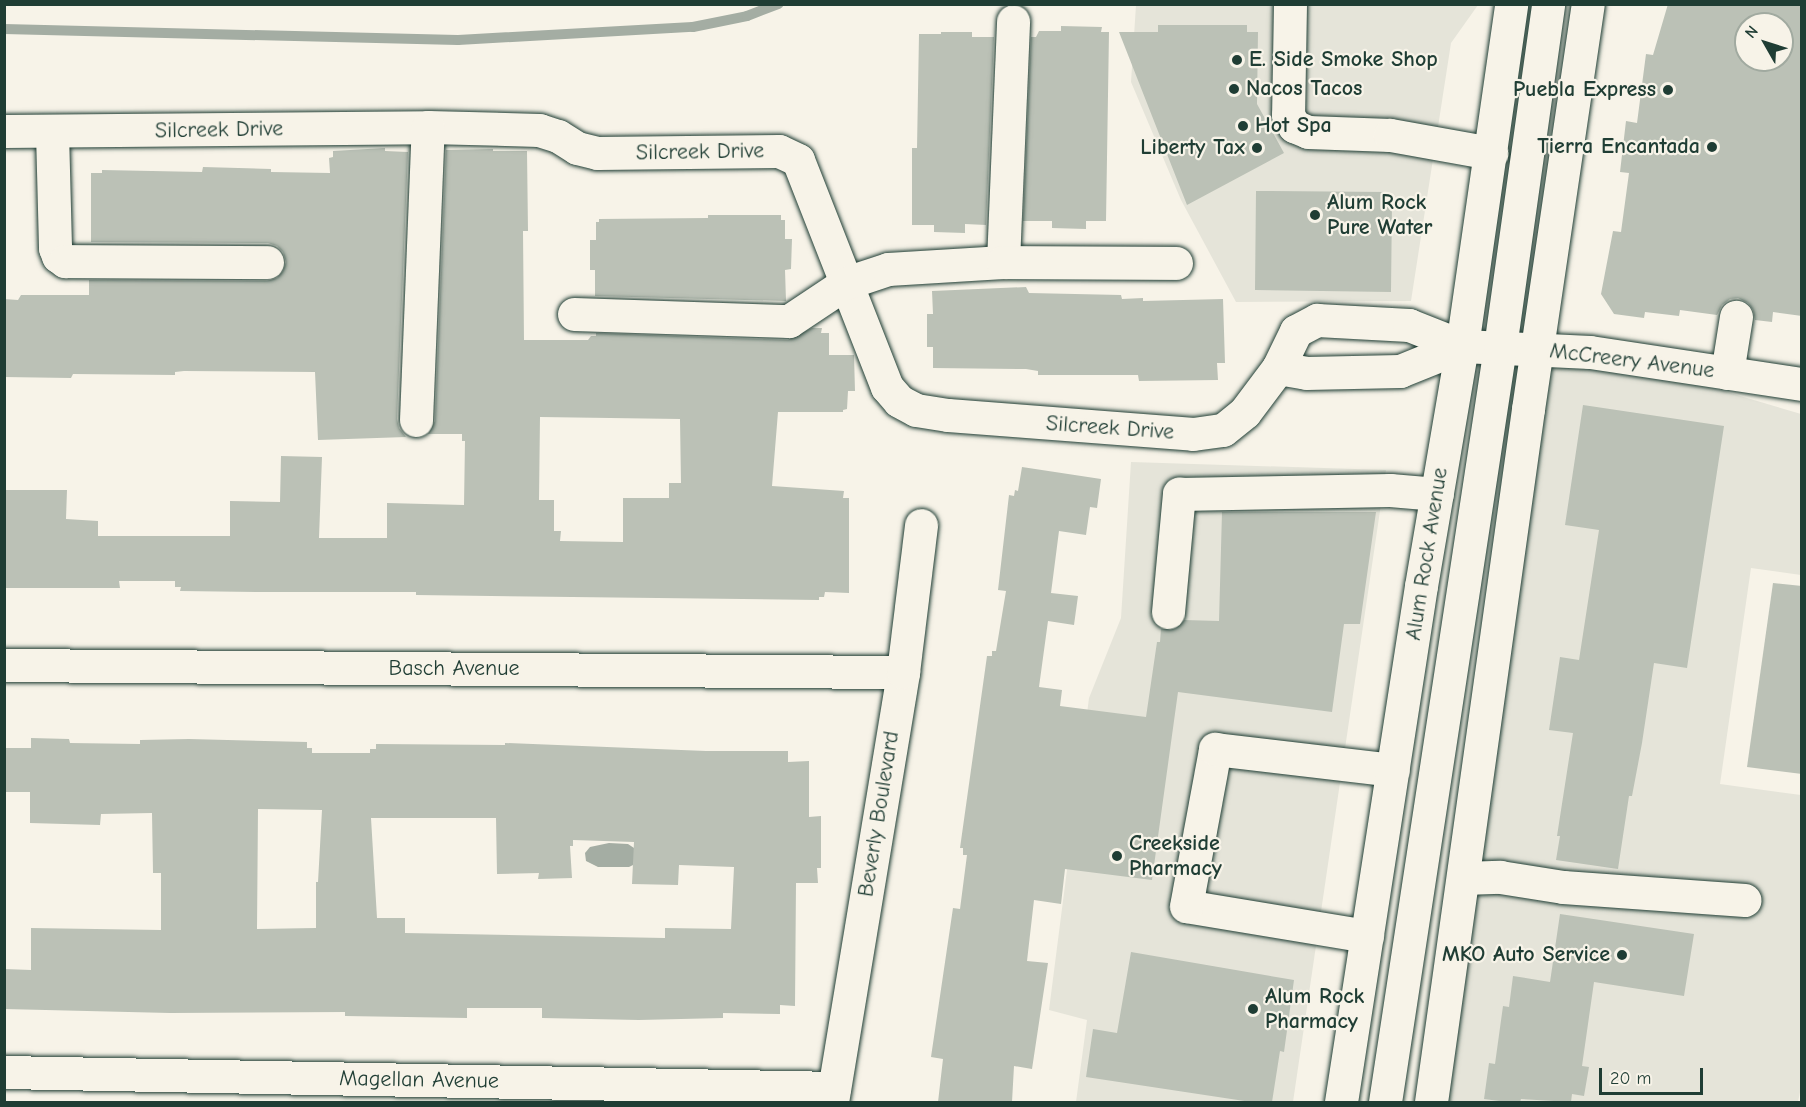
<!DOCTYPE html>
<style>
body{margin:0}
#map{position:relative;width:1806px;height:1107px;overflow:hidden;background:#f7f3e8;font-family:"Comic Neue",sans-serif}
div>[style]{position:absolute}
[style*='--x']{left:calc(var(--x)*1px);top:calc(var(--y)*1px);width:calc(var(--w)*1px);rotate:calc(var(--a)*1deg)}
.built>*{inset:0;background:#e5e4d9}
.water>*{inset:0;background:#a4ada3}
.stream>*{height:10px;margin:-5px;padding:0 5px;transform-origin:5px;border-radius:5px;background:#a4ada3}
.building>*{inset:0;background:#bbc1b6}
.roads{filter:drop-shadow(0 0 2px #1f3d34) drop-shadow(0 0 2px #1f3d34)}
.minor>*{height:33px;margin:-16.5px;padding:0 16.5px;transform-origin:16.5px;border-radius:16.5px;background:#f7f3e8}
.major>*{height:33px;margin:-16.5px;padding:0 16.5px;transform-origin:16.5px;border-radius:16.5px;background:#f7f3e8}
.dots>*{width:16px;height:16px;translate:-50% -50%;box-sizing:border-box;border:3px solid #f7f3e8;border-radius:50%}
span{translate:-50% -50%;white-space:nowrap;text-align:center;line-height:1.15;-webkit-text-stroke:4.5px #f7f3e8;paint-order:stroke}
.poi-label{font-size:22px;color:#1f3d34;font-weight:700}
.left{translate:0 -50%;text-align:left}
.right{translate:-100% -50%;text-align:right}
.street-label{font-size:22px;color:#1f3d34}
.frame{position:absolute;inset:0;border:6px solid #1f3d34;pointer-events:none}
.north{position:absolute;left:1734px;top:12px;width:60px;height:60px;box-sizing:border-box;background:#f7f3e8;border:2px solid #a1aaa0;border-radius:50%;rotate:309deg;font-size:16px;font-weight:700;line-height:24px;text-align:center;color:#1f3d34}
.north::after{content:'';display:block;margin:auto;width:21px;height:27px;background:#1f3d34;clip-path:polygon(50% 0,100% 100%,50% 72%,0 100%)}
.scale{position:absolute;left:1599px;top:1068px;width:104px;height:27px;box-sizing:border-box;border:3px solid #1f3d34;border-top:0;padding-left:8px;font-size:18px;line-height:21px;white-space:nowrap;color:#1f3d34;-webkit-text-stroke:4px #f7f3e8;paint-order:stroke}
</style>
<div id="map">
<div class="built">
<div style="clip-path:polygon(1136px 5px,1478px 5px,1451px 43px,1411px 301px,1236px 302px,1181px 200px,1131px 82px)"></div>
<div style="clip-path:polygon(1551px 340px,1801px 414px,1801px 575px,1751px 568px,1720px 784px,1801px 795px,1802px 1082px,1798px 1102px,1432px 1102px)"></div>
<div style="clip-path:polygon(1131px 462px,1386px 470px,1293px 1102px,1076px 1102px,1087px 1020px,1049px 1010px,1089px 698px,1121px 618px)"></div>
</div>
<div class="water">
<div style="clip-path:polygon(609px 843px,628px 844px,640px 852px,637px 863px,629px 867px,598px 867px,586px 861px,585px 853px,590px 847px)"></div>
</div>
<div class="stream">
<div style="--x:4;--y:29;--w:454;--a:1.4"></div>
<div style="--x:458;--y:40;--w:235;--a:-3.2"></div>
<div style="--x:693;--y:27;--w:55;--a:-11.5"></div>
<div style="--x:747;--y:16;--w:34;--a:-21"></div>
</div>
<div class="building">
<div style="clip-path:polygon(evenodd,1668px 4px,1802px 4px,1802px 316px,1773px 312px,1772px 322px,1755px 320px,1753px 310px,1748px 303px,1738px 298px,1730px 299px,1722px 305px,1717px 315px,1680px 310px,1679px 316px,1645px 312px,1644px 318px,1614px 314px,1601px 294px,1613px 231px,1621px 232px,1629px 173px,1620px 172px,1626px 121px,1637px 123px,1646px 54px,1653px 55px,1668px 4px,1746px 24px,1782px 24px,1782px 60px,1746px 60px,1746px 24px)"></div>
<div style="clip-path:polygon(1158px 25px,1247px 25px,1247px 32px,1258px 32px,1257px 104px,1284px 153px,1187px 205px,1119px 32px,1158px 32px)"></div>
<div style="clip-path:polygon(1061px 26px,1102px 27px,1101px 32px,1109px 32px,1106px 221px,1086px 221px,1086px 229px,1052px 228px,1052px 221px,1023px 221px,1031px 37px,1036px 37px,1039px 31px,1061px 31px)"></div>
<div style="clip-path:polygon(941px 32px,972px 32px,972px 37px,994px 37px,986px 225px,965px 224px,965px 233px,934px 232px,934px 225px,912px 225px,912px 148px,917px 148px,919px 34px,941px 34px)"></div>
<div style="clip-path:polygon(385px 148px,385px 151px,408px 152px,397px 419px,399px 428px,406px 437px,318px 440px,315px 372px,184px 371px,175px 372px,175px 375px,73px 374px,71px 378px,4px 377px,4px 299px,18px 300px,21px 295px,89px 295px,89px 280px,267px 281px,277px 278px,283px 271px,286px 262px,283px 252px,277px 246px,268px 243px,91px 242px,91px 173px,102px 173px,102px 170px,202px 172px,203px 167px,271px 169px,271px 172px,330px 173px,329px 158px,333px 157px,333px 151px)"></div>
<div style="clip-path:polygon(evenodd,493px 149px,493px 151px,527px 151px,528px 231px,523px 231px,524px 340px,588px 340px,591px 336px,596px 336px,596px 333px,788px 340px,812px 328px,822px 328px,821px 333px,829px 333px,829px 355px,854px 355px,855px 391px,848px 391px,847px 409px,843px 410px,843px 412px,778px 412px,772px 486px,844px 491px,843px 498px,849px 498px,849px 593px,825px 592px,824px 597px,819px 597px,819px 600px,416px 595px,416px 592px,259px 592px,180px 591px,181px 587px,175px 587px,175px 581px,119px 581px,120px 588px,4px 588px,4px 490px,67px 490px,66px 519px,98px 521px,98px 536px,230px 536px,230px 501px,280px 502px,281px 456px,322px 457px,319px 538px,387px 538px,387px 503px,464px 505px,465px 441px,462px 441px,462px 434px,428px 434px,435px 421px,446px 150px,493px 149px,540px 417px,680px 419px,681px 483px,669px 483px,669px 498px,623px 498px,623px 542px,560px 541px,561px 531px,554px 531px,554px 500px,539px 500px,540px 417px)"></div>
<div style="clip-path:polygon(1256px 191px,1387px 192px,1387px 202px,1392px 203px,1391px 292px,1255px 290px)"></div>
<div style="clip-path:polygon(708px 215px,781px 215px,781px 220px,785px 220px,785px 239px,792px 239px,791px 269px,785px 270px,786px 301px,595px 296px,595px 270px,590px 270px,590px 240px,596px 240px,596px 222px,599px 222px,599px 219px,708px 218px)"></div>
<div style="clip-path:polygon(1026px 287px,1029px 293px,1121px 295px,1122px 299px,1143px 298px,1143px 301px,1223px 299px,1225px 363px,1217px 363px,1218px 380px,1139px 381px,1138px 375px,1038px 375px,1038px 371px,1026px 369px,933px 368px,933px 347px,927px 347px,927px 314px,933px 314px,932px 291px)"></div>
<div style="clip-path:polygon(1583px 405px,1724px 426px,1687px 668px,1654px 663px,1642px 743px,1632px 796px,1629px 796px,1618px 869px,1556px 860px,1560px 836px,1557px 836px,1573px 733px,1549px 730px,1560px 657px,1579px 660px,1599px 530px,1565px 525px)"></div>
<div style="clip-path:polygon(1022px 467px,1101px 479px,1097px 508px,1090px 507px,1086px 535px,1059px 531px,1051px 593px,1078px 596px,1074px 625px,1048px 621px,1039px 687px,1062px 690px,1060px 706px,1146px 717px,1157px 642px,1160px 642px,1161px 629px,1175px 629px,1184px 620px,1219px 621px,1222px 512px,1376px 512px,1360px 624px,1344px 624px,1332px 712px,1178px 692px,1152px 880px,1065px 869px,1061px 904px,1034px 900px,1027px 961px,1048px 963px,1032px 1069px,1014px 1066px,1012px 1102px,938px 1102px,943px 1059px,931px 1057px,953px 908px,960px 909px,967px 855px,963px 855px,963px 848px,960px 848px,987px 656px,992px 656px,992px 651px,996px 651px,1006px 591px,998px 590px,1009px 495px,1014px 496px,1015px 490px,1018px 491px)"></div>
<div style="clip-path:polygon(1773px 583px,1802px 586px,1802px 774px,1747px 767px)"></div>
<div style="clip-path:polygon(evenodd,31px 738px,69px 739px,70px 743px,140px 744px,140px 740px,189px 739px,307px 742px,307px 748px,312px 748px,312px 753px,370px 753px,370px 749px,376px 749px,376px 744px,505px 745px,505px 743px,706px 751px,788px 751px,788px 762px,809px 761px,809px 817px,821px 816px,821px 868px,817px 868px,818px 883px,796px 883px,795px 1006px,780px 1005px,780px 1014px,723px 1013px,723px 1018px,639px 1020px,542px 1018px,542px 1008px,467px 1008px,467px 1018px,345px 1016px,345px 1012px,170px 1013px,4px 1009px,4px 969px,31px 970px,31px 928px,161px 930px,161px 873px,153px 873px,152px 813px,101px 814px,100px 825px,30px 823px,30px 792px,4px 792px,4px 748px,31px 748px,31px 738px,258px 809px,322px 810px,318px 882px,316px 882px,316px 928px,257px 929px,258px 809px,31px 738px,371px 818px,496px 818px,497px 874px,539px 873px,538px 879px,572px 878px,570px 846px,573px 846px,573px 840px,634px 842px,632px 884px,678px 885px,679px 865px,734px 867px,731px 929px,665px 928px,665px 938px,405px 933px,405px 918px,377px 918px,371px 818px)"></div>
<div style="clip-path:polygon(1560px 914px,1694px 934px,1684px 996px,1594px 982px,1582px 1066px,1589px 1067px,1584px 1096px,1572px 1094px,1571px 1102px,1521px 1099px,1520px 1102px,1507px 1102px,1484px 1099px,1489px 1063px,1495px 1064px,1503px 1006px,1509px 1007px,1513px 976px,1550px 982px)"></div>
<div style="clip-path:polygon(1131px 952px,1294px 980px,1284px 1052px,1280px 1051px,1272px 1102px,1251px 1102px,1086px 1077px,1093px 1029px,1117px 1033px)"></div>
</div>
<div class="roads">
<div class="minor">
<div style="--x:1290;--y:4;--w:111;--a:91"></div>
<div style="--x:1288;--y:115;--w:13;--a:61"></div>
<div style="--x:1294;--y:126;--w:15;--a:23"></div>
<div style="--x:1308;--y:132;--w:82;--a:2.1"></div>
<div style="--x:1390;--y:135;--w:103;--a:10.1"></div>
<div style="--x:4;--y:131;--w:424;--a:-0.5"></div>
<div style="--x:428;--y:127;--w:111;--a:1.5"></div>
<div style="--x:539;--y:130;--w:20;--a:18"></div>
<div style="--x:558;--y:136;--w:22;--a:32"></div>
<div style="--x:577;--y:148;--w:21;--a:14"></div>
<div style="--x:597;--y:153;--w:182;--a:-0.6"></div>
<div style="--x:779;--y:151;--w:21;--a:25"></div>
<div style="--x:798;--y:160;--w:244;--a:68.6"></div>
<div style="--x:887;--y:387;--w:18;--a:49"></div>
<div style="--x:899;--y:401;--w:19;--a:28"></div>
<div style="--x:916;--y:410;--w:32;--a:9"></div>
<div style="--x:948;--y:415;--w:246;--a:4.4"></div>
<div style="--x:1193;--y:434;--w:30;--a:-8"></div>
<div style="--x:1223;--y:430;--w:28;--a:-39"></div>
<div style="--x:1245;--y:412;--w:55;--a:-53.1"></div>
<div style="--x:1278;--y:368;--w:41;--a:-64.1"></div>
<div style="--x:1296;--y:331;--w:24;--a:-28"></div>
<div style="--x:1317;--y:320;--w:92;--a:3.1"></div>
<div style="--x:1409;--y:325;--w:57;--a:21.6"></div>
<div style="--x:1462;--y:346;--w:128;--a:2.7"></div>
<div style="--x:1590;--y:352;--w:214;--a:8.6"></div>
<div style="--x:52;--y:132;--w:116;--a:88.5"></div>
<div style="--x:55;--y:248;--w:9;--a:69"></div>
<div style="--x:58;--y:256;--w:9;--a:36"></div>
<div style="--x:65;--y:261;--w:202;--a:0.3"></div>
<div style="--x:1003;--y:262;--w:241;--a:-87.6"></div>
<div style="--x:574;--y:314;--w:215;--a:1.9"></div>
<div style="--x:789;--y:321;--w:69;--a:-33.7"></div>
<div style="--x:846;--y:283;--w:44;--a:-18.4"></div>
<div style="--x:888;--y:269;--w:115;--a:-3.5"></div>
<div style="--x:1003;--y:262;--w:173;--a:0.3"></div>
<div style="--x:1278;--y:368;--w:28;--a:10"></div>
<div style="--x:1306;--y:373;--w:94;--a:-1.2"></div>
<div style="--x:1400;--y:371;--w:67;--a:-22"></div>
<div style="--x:1727;--y:373;--w:57;--a:-80.9"></div>
<div style="--x:416;--y:420;--w:293;--a:-87.7"></div>
<div style="--x:1168;--y:612;--w:119;--a:-84.7"></div>
<div style="--x:1179;--y:494;--w:211;--a:-1.1"></div>
<div style="--x:1390;--y:490;--w:47;--a:4.9"></div>
<div style="--x:4;--y:665;--w:899;--a:0.45"></div>
<div style="--x:1463;--y:878;--w:37;--a:-2"></div>
<div style="--x:1500;--y:877;--w:64;--a:9"></div>
<div style="--x:1563;--y:887;--w:182;--a:4.1"></div>
<div style="--x:1367;--y:936;--w:183;--a:-170.6"></div>
<div style="--x:1186;--y:906;--w:160;--a:-79.5"></div>
<div style="--x:1215;--y:749;--w:179;--a:6.7"></div>
<div style="--x:4;--y:1072;--w:830;--a:1.1"></div>
<div style="--x:832;--y:1102;--w:436;--a:-80.6"></div>
<div style="--x:903;--y:672;--w:148;--a:-83"></div>
<div style="--x:1385;--y:1102;--w:764;--a:-81.34"></div>
<div style="--x:1500;--y:347;--w:346;--a:-82"></div>
</div>
<div class="major">
<div style="--x:1341;--y:1102;--w:522;--a:-81.19"></div>
<div style="--x:1421;--y:586;--w:243;--a:-80.3"></div>
<div style="--x:1462;--y:346;--w:345;--a:-81.8"></div>
<div style="--x:1431;--y:1102;--w:700;--a:-82.03"></div>
<div style="--x:1528;--y:409;--w:409;--a:-81.6"></div>
</div>
</div>
<div class="dots">
<div style="left:1237px;top:60px;background:#1f3d34"></div>
<div style="left:1234px;top:89px;background:#1f3d34"></div>
<div style="left:1668px;top:90px;background:#1f3d34"></div>
<div style="left:1243px;top:126px;background:#1f3d34"></div>
<div style="left:1712px;top:147px;background:#1f3d34"></div>
<div style="left:1257px;top:148px;background:#1f3d34"></div>
<div style="left:1315px;top:215px;background:#1f3d34"></div>
<div style="left:1117px;top:856px;background:#1f3d34"></div>
<div style="left:1622px;top:955px;background:#1f3d34"></div>
<div style="left:1253px;top:1009px;background:#1f3d34"></div>
</div>
<div class="poi-label">
<span class="left" style="left:1249px;top:60px">E. Side Smoke Shop</span>
<span class="left" style="left:1246px;top:89px">Nacos Tacos</span>
<span class="right" style="left:1656px;top:90px">Puebla Express</span>
<span class="left" style="left:1255px;top:126px">Hot Spa</span>
<span class="right" style="left:1700px;top:147px">Tierra Encantada</span>
<span class="right" style="left:1245px;top:148px">Liberty Tax</span>
<span class="left" style="left:1327px;top:215px">Alum Rock<br>Pure Water</span>
<span class="left" style="left:1129px;top:856px">Creekside<br>Pharmacy</span>
<span class="right" style="left:1610px;top:955px">MKO Auto Service</span>
<span class="left" style="left:1265px;top:1009px">Alum Rock<br>Pharmacy</span>
</div>
<div class="street-label">
<span style="left:219px;top:130px;rotate:-1deg">Silcreek Drive</span>
<span style="left:700px;top:152px;rotate:-1deg">Silcreek Drive</span>
<span style="left:1632px;top:361px;rotate:7deg">McCreery Avenue</span>
<span style="left:1110px;top:428px;rotate:4deg">Silcreek Drive</span>
<span style="left:1427px;top:554px;rotate:-81deg">Alum Rock Avenue</span>
<span style="left:454px;top:669px">Basch Avenue</span>
<span style="left:879px;top:814px;rotate:-81deg">Beverly Boulevard</span>
<span style="left:419px;top:1080px;rotate:1deg">Magellan Avenue</span>
</div>
<div class="frame"></div>
<div class="north">N</div>
<div class="scale">20 m</div>
</div>
